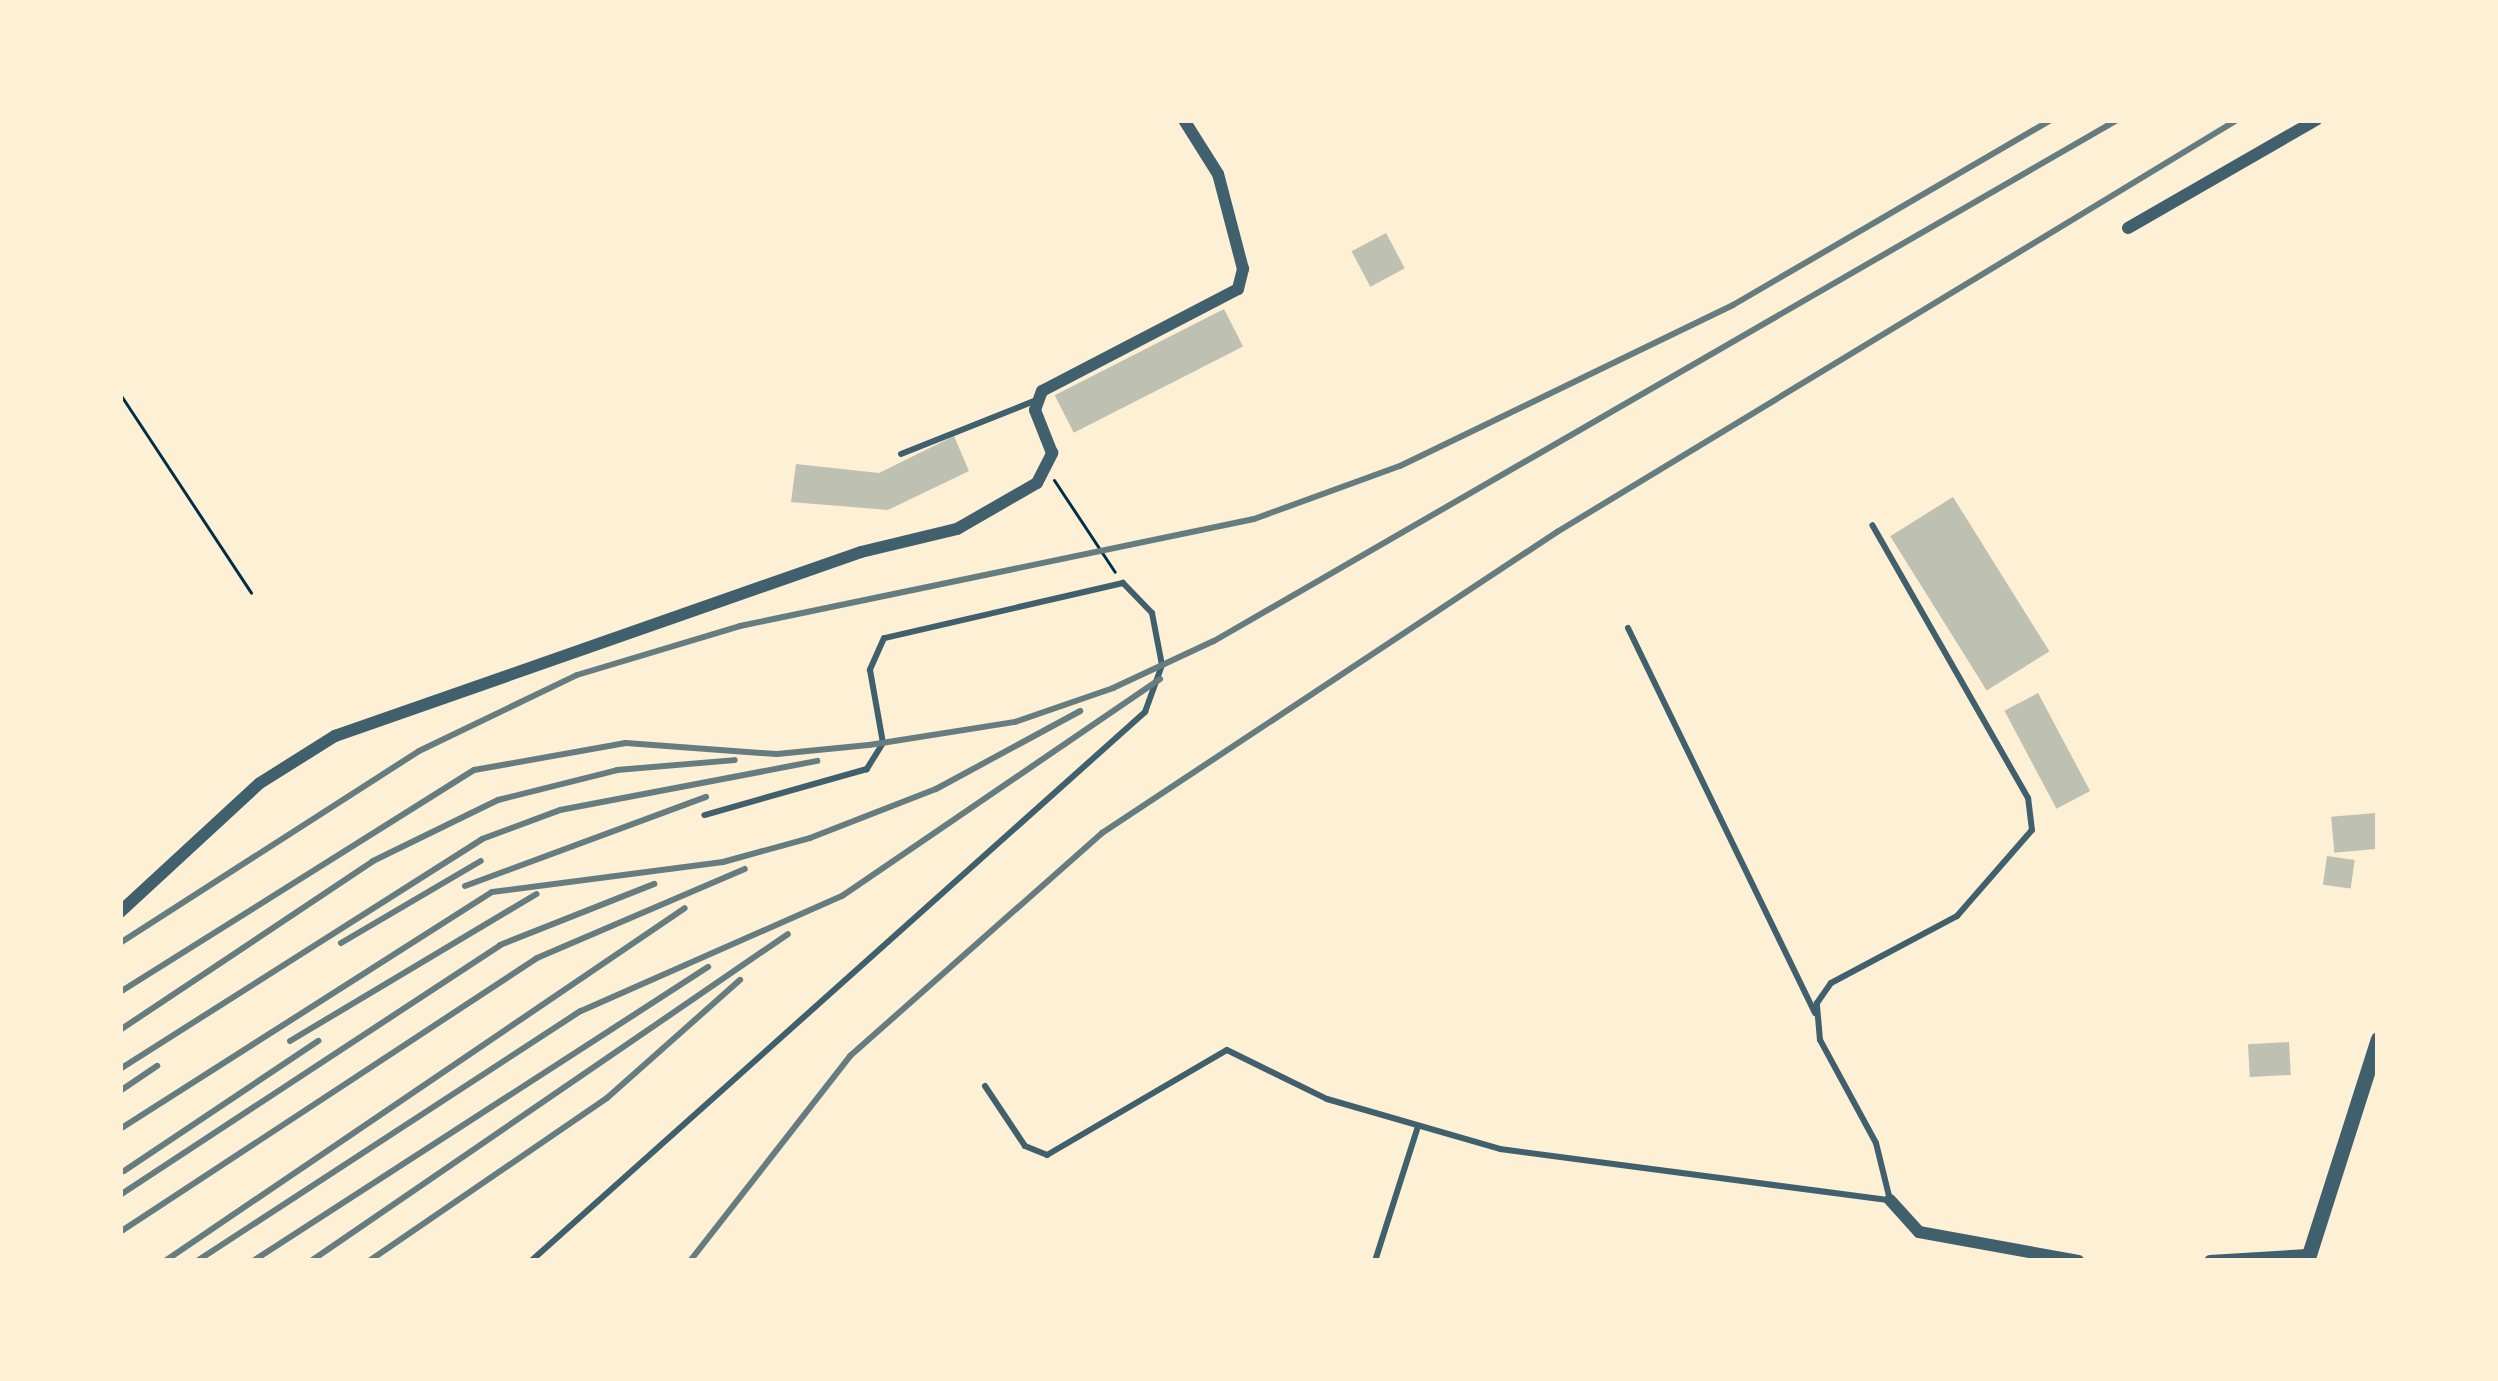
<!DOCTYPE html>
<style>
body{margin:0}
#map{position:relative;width:2498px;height:1381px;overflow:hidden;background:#fdf0d5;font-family:Georgia,serif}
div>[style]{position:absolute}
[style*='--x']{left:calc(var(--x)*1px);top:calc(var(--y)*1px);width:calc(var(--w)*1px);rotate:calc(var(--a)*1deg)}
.building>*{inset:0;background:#bec0b2;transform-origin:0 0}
.path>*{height:3px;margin:-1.5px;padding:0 1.5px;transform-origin:1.5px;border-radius:1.5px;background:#003049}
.service>*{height:6px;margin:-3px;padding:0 3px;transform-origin:3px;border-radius:3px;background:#3f606c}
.minor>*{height:12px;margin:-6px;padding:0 6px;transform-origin:6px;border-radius:6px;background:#3f606c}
.tertiary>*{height:15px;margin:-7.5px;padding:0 7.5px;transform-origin:7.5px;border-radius:7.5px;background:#3f606c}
.rail>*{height:6px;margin:-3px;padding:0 3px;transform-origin:3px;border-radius:3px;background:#657d81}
span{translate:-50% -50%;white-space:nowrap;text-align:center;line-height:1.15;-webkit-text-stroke:12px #fdf0d5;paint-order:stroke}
.frame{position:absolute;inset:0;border:123px solid #fdf0d5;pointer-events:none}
</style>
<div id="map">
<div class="building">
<div style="left:1386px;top:233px;width:40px;height:39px;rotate:62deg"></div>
<div style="left:1224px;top:309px;width:42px;height:190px;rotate:63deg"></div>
<div style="clip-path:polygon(954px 436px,969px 471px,888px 510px,791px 502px,796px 464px,879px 473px)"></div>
<div style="left:1953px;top:497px;width:182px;height:74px;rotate:58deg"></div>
<div style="left:2038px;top:693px;width:111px;height:38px;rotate:62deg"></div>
<div style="left:2375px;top:813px;width:36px;height:44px;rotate:85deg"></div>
<div style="left:2327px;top:856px;width:28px;height:29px;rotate:8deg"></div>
<div style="left:2289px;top:1042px;width:33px;height:41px;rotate:87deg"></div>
</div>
<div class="path">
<div style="--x:120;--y:394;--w:238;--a:56.6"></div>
<div style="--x:1054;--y:480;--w:110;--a:56.5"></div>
</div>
<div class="service">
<div style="--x:901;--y:454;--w:143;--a:-21.7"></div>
<div style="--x:1628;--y:628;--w:428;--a:64.1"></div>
<div style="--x:985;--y:1086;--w:72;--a:56.3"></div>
<div style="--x:1025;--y:1146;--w:24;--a:22"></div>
<div style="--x:1047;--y:1155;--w:208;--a:-30.3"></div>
<div style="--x:1227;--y:1050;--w:111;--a:26.1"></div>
<div style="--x:1327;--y:1099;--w:180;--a:16.1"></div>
<div style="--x:1500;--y:1149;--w:393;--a:7.5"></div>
<div style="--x:1890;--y:1200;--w:59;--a:-103.8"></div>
<div style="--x:1876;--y:1143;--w:117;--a:-118.5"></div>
<div style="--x:1820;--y:1040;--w:37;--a:-95"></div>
<div style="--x:1817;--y:1003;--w:24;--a:-55"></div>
<div style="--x:1831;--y:983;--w:143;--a:-28"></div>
<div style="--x:1957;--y:916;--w:114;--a:-48.9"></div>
<div style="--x:2032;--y:830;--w:32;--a:-97"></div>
<div style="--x:2028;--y:798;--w:314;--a:-119.7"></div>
<div style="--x:531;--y:1261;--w:824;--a:-41.8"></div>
<div style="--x:1145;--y:712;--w:50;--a:-70.1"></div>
<div style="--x:1162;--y:665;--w:53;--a:-100.9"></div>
<div style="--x:1152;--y:613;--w:42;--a:-134"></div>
<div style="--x:1123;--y:583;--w:245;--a:167"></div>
<div style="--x:884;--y:638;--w:35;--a:114"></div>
<div style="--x:870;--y:670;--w:74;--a:79.9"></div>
<div style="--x:883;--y:743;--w:31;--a:122"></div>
<div style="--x:867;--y:769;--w:169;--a:164.2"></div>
<div style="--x:1375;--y:1261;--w:139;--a:-72.3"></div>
</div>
<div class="minor">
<div style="--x:2128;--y:228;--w:217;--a:-29.9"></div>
<div style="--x:120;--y:912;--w:190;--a:-42.7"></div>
<div style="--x:260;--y:783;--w:89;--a:-32.1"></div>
<div style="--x:335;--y:736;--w:557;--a:-19.28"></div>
<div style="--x:861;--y:552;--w:99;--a:-13.5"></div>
<div style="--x:957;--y:529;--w:92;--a:-29.9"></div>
<div style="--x:1037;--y:483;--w:34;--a:-63"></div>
<div style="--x:1052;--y:453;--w:46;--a:-111.6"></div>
<div style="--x:1035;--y:410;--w:20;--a:-70"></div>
<div style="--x:1042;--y:391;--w:221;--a:-27.5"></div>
<div style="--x:1238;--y:289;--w:21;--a:-76"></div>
<div style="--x:1243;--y:269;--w:98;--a:-104.7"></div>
<div style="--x:1218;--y:174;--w:64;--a:-122.2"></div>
<div style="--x:1890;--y:1200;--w:43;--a:47.8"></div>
<div style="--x:1919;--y:1232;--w:162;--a:10.3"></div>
<div style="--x:2210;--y:1261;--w:98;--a:-3.5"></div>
</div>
<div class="tertiary">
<div style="--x:2307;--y:1261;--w:233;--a:-72.3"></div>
</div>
<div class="rail">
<div style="--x:465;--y:886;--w:257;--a:-20.3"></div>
<div style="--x:120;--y:943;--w:355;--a:-32.7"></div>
<div style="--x:419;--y:751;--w:175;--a:-25.7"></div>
<div style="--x:577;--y:675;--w:170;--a:-16.7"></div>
<div style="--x:740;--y:626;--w:525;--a:-11.76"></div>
<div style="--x:1254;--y:519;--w:155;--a:-20"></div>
<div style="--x:1400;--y:466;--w:370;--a:-25.8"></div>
<div style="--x:1733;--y:305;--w:368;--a:-30.2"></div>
<div style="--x:341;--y:943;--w:162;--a:-30.4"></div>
<div style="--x:120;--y:992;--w:418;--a:-32.1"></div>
<div style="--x:474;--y:770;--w:154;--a:-10.1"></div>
<div style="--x:626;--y:743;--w:151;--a:4.2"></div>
<div style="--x:777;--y:754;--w:92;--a:-5.6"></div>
<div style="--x:869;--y:745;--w:148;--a:-9"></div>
<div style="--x:1015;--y:722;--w:104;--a:-19.1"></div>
<div style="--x:1113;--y:688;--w:111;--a:-25"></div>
<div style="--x:1214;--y:641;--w:1043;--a:-29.98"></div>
<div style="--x:120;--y:1030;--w:304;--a:-33.7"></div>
<div style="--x:373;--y:861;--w:139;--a:-26"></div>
<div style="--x:498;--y:800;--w:123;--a:-14.1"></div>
<div style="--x:617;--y:770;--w:118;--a:-4.8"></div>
<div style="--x:290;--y:1041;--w:287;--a:-30.8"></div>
<div style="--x:120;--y:1069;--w:429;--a:-32.4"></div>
<div style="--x:482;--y:839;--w:83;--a:-20.4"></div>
<div style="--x:560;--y:810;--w:262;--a:-10.8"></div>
<div style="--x:120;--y:1091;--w:45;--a:-34"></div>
<div style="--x:120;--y:1129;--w:441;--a:-32.5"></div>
<div style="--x:492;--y:892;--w:233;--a:-7.4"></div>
<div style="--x:723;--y:862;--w:90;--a:-15.4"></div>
<div style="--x:810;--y:838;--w:135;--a:-21.3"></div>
<div style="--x:936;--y:789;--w:164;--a:-28.4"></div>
<div style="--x:124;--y:1171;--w:234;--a:-33.8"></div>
<div style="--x:120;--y:1195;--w:455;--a:-33.3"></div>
<div style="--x:500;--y:945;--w:166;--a:-21.6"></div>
<div style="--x:120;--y:1232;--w:499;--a:-33.3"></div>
<div style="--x:537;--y:958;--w:226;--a:-23.2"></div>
<div style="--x:165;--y:1261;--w:628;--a:-34.17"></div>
<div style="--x:197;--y:1261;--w:458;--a:-33.1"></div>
<div style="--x:581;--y:1011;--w:285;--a:-23.8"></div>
<div style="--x:842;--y:896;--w:385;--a:-34.3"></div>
<div style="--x:253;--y:1261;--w:542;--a:-32.87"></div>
<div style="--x:311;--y:1261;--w:578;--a:-34.43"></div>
<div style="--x:369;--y:1261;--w:288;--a:-34.4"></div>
<div style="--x:607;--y:1098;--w:178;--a:-41.6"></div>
<div style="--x:690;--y:1261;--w:260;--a:-52"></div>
<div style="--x:850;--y:1056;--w:337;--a:-41.5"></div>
<div style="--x:1102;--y:833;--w:546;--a:-33.49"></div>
<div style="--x:1557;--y:532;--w:795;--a:-31.21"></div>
</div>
<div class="frame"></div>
</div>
